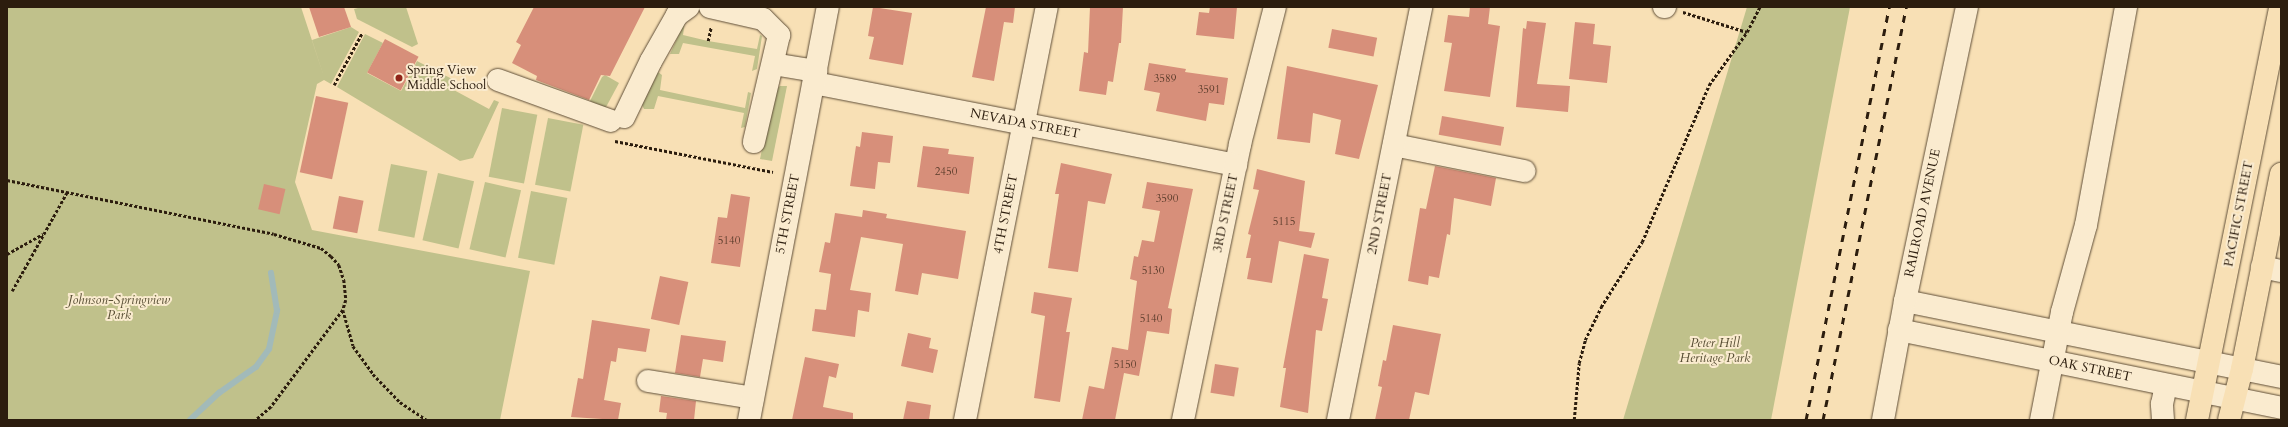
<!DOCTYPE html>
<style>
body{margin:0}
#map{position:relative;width:2288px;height:427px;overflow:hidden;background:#f8e0b5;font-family:Cardo,serif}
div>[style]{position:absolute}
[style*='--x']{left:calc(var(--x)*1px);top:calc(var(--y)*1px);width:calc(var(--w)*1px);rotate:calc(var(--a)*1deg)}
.green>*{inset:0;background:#c0c18b;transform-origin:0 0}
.stream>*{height:5.5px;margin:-2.75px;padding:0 2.75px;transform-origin:2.75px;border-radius:2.75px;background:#a2bab9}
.building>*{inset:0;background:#d78f7a;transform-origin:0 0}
.path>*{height:2.5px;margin-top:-1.25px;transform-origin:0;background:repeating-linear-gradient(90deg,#2c1d0e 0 3px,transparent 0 5px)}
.roads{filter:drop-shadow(0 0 1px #5f4e38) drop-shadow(0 0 1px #5f4e38)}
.minor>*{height:22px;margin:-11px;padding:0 11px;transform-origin:11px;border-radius:11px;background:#faebcf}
.major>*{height:22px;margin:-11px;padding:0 11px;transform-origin:11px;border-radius:11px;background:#f8e0b5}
.rail>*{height:3px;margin-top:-1.5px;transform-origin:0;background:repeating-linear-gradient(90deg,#2c1d0e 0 7px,transparent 0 14px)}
.dots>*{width:11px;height:11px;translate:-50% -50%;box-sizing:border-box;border:2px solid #faebcf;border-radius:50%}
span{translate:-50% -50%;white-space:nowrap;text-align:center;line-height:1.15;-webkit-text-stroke:4px #faebcf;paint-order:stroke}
.number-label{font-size:11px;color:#573a29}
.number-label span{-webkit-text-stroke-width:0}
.poi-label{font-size:13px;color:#2c1d0e}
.left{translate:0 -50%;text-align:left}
.street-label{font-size:13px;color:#2c1d0e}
.park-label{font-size:13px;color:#584e34;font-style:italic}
.frame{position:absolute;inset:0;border:8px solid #2c1d0e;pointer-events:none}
</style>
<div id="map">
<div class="green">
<div style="clip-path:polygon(7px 7px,301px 7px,325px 80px,312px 40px,351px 27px,359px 32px,331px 84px,324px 80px,317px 84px,295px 182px,312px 230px,530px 271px,500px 420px,7px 420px)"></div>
<div style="clip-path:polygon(362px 7px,406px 7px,418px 44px,412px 47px,357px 19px,354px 9px)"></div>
<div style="clip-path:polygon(1747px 7px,1850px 7px,1771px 420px,1623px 420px)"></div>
<div style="clip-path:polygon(685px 21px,683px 35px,708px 41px,757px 49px,760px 35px,762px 36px,757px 69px,752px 71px,755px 56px,683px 43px,679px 54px,670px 54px)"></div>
<div style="clip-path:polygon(365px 34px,383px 43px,367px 73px,401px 91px,417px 61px,456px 81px,452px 89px,489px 109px,494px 100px,499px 102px,473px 158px,460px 161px,337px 87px)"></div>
<div style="clip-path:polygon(658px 72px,662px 75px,660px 90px,745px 108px,748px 92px,751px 93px,745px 127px,741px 128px,744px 113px,658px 96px,654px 109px,644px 109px,642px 105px)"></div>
<div style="clip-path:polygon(605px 75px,619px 83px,605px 109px,590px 101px,602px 77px)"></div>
<div style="clip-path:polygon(780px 86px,787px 86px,772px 161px,760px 159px,774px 91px)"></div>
<div style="left:502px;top:108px;width:36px;height:70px;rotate:11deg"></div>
<div style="left:548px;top:118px;width:36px;height:68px;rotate:11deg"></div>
<div style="left:391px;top:164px;width:37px;height:68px;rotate:11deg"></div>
<div style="left:438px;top:173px;width:37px;height:69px;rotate:13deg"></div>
<div style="left:485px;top:182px;width:37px;height:69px;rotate:13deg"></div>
<div style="left:531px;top:191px;width:37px;height:68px;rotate:11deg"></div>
</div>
<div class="stream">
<div style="--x:190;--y:420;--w:40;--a:-43"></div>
<div style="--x:219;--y:393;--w:45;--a:-35.1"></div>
<div style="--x:256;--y:367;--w:22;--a:-54"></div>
<div style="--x:269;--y:349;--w:39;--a:-78"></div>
<div style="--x:277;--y:311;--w:38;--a:-99"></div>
</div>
<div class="building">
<div style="clip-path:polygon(309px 7px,344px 7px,351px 27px,319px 37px)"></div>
<div style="clip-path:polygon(534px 7px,645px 7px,610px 76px,601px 75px,589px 100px,536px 80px,537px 76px,512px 63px,521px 45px,516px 42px)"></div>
<div style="clip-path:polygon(873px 7px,912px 13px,903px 65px,869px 59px,874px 37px,868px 36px)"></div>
<div style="clip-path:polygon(986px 7px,1015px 7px,1013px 23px,1004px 22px,994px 81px,972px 77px)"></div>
<div style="clip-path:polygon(1090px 7px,1123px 7px,1121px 43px,1119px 43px,1113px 82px,1108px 81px,1106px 95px,1079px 91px,1084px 52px,1088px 53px)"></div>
<div style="clip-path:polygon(1210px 7px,1237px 7px,1234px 39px,1196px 35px,1199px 12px,1209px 13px)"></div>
<div style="clip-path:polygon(1470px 7px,1490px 7px,1488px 24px,1500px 26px,1490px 97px,1444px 91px,1452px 43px,1444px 42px,1448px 15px,1469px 17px)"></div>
<div style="clip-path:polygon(1527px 21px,1546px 23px,1537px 84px,1570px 86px,1568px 112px,1516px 107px,1523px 28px,1526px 29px)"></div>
<div style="clip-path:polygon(1575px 22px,1595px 24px,1593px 44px,1611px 46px,1607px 83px,1569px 79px)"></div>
<div style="left:1332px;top:29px;width:46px;height:19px;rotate:11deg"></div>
<div style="left:385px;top:39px;width:38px;height:38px;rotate:28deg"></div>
<div style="clip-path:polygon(1149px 63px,1186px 69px,1185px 72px,1228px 78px,1224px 105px,1209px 103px,1206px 121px,1156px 111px,1160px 93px,1144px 90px)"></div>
<div style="clip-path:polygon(1287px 66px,1378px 85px,1359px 159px,1335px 154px,1341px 120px,1313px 113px,1310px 143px,1277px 139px)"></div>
<div style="left:316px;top:96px;width:33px;height:78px;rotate:12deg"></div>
<div style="left:1442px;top:116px;width:63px;height:19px;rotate:10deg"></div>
<div style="clip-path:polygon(862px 132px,893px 136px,890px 163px,878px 162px,875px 189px,850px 186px,856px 146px,860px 147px)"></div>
<div style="clip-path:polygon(923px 146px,949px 149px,948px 154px,974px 157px,969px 194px,917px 187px)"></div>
<div style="clip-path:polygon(1061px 163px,1112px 174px,1105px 204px,1088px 201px,1078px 272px,1048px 268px,1059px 194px,1055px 194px)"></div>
<div style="clip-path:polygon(1435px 166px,1496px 178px,1491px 206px,1454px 198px,1450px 235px,1447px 234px,1439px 278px,1429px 276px,1428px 285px,1408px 281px,1420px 208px,1426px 209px)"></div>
<div style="clip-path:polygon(1257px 169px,1305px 181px,1299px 231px,1315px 233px,1311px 248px,1279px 241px,1272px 283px,1247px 279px,1251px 258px,1246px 258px,1251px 235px,1248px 234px,1259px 190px,1253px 189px)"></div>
<div style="clip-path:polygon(1147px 182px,1193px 189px,1168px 308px,1172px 309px,1169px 334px,1147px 331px,1139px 376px,1124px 373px,1115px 420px,1082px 420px,1089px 386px,1104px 389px,1112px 347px,1128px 350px,1137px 281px,1130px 279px,1134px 256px,1138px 257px,1142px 240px,1154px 242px,1160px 211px,1142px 208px)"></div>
<div style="left:264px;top:184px;width:22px;height:26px;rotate:13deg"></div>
<div style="clip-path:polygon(731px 194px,750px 197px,740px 267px,711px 263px,718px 217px,727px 218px)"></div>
<div style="left:339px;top:196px;width:25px;height:33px;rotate:11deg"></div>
<div style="clip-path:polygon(863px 210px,887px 214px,886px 218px,966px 231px,958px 279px,922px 273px,918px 295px,895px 291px,903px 244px,861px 237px,850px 290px,871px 293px,869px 312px,858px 310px,855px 337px,812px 331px,815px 309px,826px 310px,831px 274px,819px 272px,825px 242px,830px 243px,835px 213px,862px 217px)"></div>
<div style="clip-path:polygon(1304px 254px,1329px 259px,1322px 298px,1328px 299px,1322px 331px,1316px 330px,1308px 413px,1280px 407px,1286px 368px,1283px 368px)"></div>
<div style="left:660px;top:276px;width:29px;height:44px;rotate:12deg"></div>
<div style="clip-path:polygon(1034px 292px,1072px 298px,1066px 332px,1070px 332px,1060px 402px,1034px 398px,1045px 316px,1031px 313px)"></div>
<div style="clip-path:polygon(592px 320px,650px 329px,646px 352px,618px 348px,616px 362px,611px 361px,604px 400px,621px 403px,618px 420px,571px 417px,578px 378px,583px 379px)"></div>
<div style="clip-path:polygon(1393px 325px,1441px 334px,1429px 395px,1415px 392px,1409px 420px,1375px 420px,1382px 387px,1378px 386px,1383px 360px,1386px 361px)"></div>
<div style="clip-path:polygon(908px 333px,931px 338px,929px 348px,938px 350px,933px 373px,901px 366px)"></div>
<div style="clip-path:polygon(681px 335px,726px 341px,723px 362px,703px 359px,700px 377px,675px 373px)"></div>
<div style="clip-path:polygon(805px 357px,839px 364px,836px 378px,829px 376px,823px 407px,853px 413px,853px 420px,792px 420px)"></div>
<div style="left:1215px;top:364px;width:24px;height:29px;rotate:9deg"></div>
<div style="clip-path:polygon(661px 396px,696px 401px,694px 420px,666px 420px,667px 413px,659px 412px)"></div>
<div style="clip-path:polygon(907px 401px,931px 405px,929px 420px,903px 420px)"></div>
</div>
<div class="path">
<div style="--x:1683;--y:12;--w:67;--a:17.4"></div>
<div style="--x:708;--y:41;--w:14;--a:-78"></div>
<div style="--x:334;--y:85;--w:59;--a:-61.7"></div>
<div style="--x:615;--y:141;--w:161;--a:11.1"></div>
<div style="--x:7;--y:180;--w:272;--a:11.4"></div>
<div style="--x:274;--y:234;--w:49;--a:16.6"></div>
<div style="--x:321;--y:248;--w:13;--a:39"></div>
<div style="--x:331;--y:256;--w:12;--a:48"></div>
<div style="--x:339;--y:265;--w:16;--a:72"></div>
<div style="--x:344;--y:280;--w:20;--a:84"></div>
<div style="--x:346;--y:300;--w:10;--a:107"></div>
<div style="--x:343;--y:310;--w:121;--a:126.6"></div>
<div style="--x:271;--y:407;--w:20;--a:139"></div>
<div style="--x:7;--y:254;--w:41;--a:-29.1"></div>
<div style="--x:12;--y:291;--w:113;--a:-60.9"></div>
<div style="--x:343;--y:310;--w:37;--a:74"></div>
<div style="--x:353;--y:346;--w:34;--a:54"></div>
<div style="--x:373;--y:374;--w:39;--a:46"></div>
<div style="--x:400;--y:402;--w:32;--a:34"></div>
<div style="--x:1574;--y:420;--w:57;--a:-85"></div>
<div style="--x:1579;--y:363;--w:24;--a:-75"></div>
<div style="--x:1585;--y:340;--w:37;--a:-64"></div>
<div style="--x:1601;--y:307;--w:77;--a:-57.8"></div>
<div style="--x:1642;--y:242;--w:171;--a:-66.9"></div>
<div style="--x:1709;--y:85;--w:65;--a:-54.4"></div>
<div style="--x:1747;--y:32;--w:28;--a:-63"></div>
</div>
<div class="roads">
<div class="minor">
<div style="--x:710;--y:7;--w:54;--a:12.8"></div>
<div style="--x:763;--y:19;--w:23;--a:45"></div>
<div style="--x:779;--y:35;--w:110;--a:103.2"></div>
<div style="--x:1664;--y:7;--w:1;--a:0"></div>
<div style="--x:773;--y:64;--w:44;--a:9.2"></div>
<div style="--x:498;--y:80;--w:120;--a:19.9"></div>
<div style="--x:814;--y:83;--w:430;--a:11"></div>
<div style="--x:624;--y:117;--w:62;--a:-64.3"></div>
<div style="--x:651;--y:61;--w:53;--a:-60.5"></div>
<div style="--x:677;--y:15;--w:14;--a:-36"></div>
<div style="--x:1394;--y:145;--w:133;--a:11.3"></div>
<div style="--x:2262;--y:267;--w:19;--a:12"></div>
<div style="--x:1905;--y:301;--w:384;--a:11.4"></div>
<div style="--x:1899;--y:330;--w:390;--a:11.5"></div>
<div style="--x:648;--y:381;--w:106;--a:9.2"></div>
<div style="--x:749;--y:420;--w:420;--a:-79.2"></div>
<div style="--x:965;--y:420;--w:421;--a:-78.8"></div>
<div style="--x:1183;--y:420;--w:282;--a:-78.3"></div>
<div style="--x:1240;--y:144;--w:141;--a:-75.7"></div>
<div style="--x:1338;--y:420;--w:421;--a:-78.6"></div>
<div style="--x:1883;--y:420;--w:121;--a:-79.5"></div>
<div style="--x:1905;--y:301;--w:300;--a:-78.1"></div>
<div style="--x:2041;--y:420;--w:110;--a:-79"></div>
<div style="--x:2062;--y:312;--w:90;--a:-74.6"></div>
<div style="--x:2086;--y:225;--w:222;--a:-79.6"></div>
<div style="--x:2163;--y:420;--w:16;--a:-94"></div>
<div style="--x:2162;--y:404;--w:19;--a:-78"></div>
</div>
<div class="major">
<div style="--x:2197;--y:420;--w:421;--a:-78.6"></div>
<div style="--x:2229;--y:420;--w:53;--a:-75.7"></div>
<div style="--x:2242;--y:369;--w:199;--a:-78.7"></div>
</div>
</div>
<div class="rail">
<div style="--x:1806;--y:420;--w:421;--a:-78.6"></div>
<div style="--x:1823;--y:420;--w:421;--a:-78.6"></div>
</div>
<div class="dots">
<div style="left:399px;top:78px;background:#8f2418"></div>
</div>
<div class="number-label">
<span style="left:1165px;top:79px">3589</span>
<span style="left:1209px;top:90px">3591</span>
<span style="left:946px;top:172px">2450</span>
<span style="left:1167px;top:199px">3590</span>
<span style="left:1284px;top:222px">5115</span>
<span style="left:729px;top:241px">5140</span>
<span style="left:1153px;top:271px">5130</span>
<span style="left:1151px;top:319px">5140</span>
<span style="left:1125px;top:365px">5150</span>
</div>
<div class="poi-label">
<span class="left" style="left:407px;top:78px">Spring View<br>Middle School</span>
</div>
<div class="street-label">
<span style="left:1025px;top:124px;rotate:11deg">NEVADA STREET</span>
<span style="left:1226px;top:213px;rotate:-78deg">3RD STREET</span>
<span style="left:1923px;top:213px;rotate:-78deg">RAILROAD AVENUE</span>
<span style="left:788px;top:214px;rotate:-79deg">5TH STREET</span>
<span style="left:1006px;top:214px;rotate:-79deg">4TH STREET</span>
<span style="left:1380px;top:214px;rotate:-79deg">2ND STREET</span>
<span style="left:2239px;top:214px;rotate:-79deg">PACIFIC STREET</span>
<span style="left:2090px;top:369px;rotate:12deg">OAK STREET</span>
</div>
<div class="park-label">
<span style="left:119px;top:308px">Johnson-Springview<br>Park</span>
<span style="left:1715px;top:351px">Peter Hill<br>Heritage Park</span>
</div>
<div class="frame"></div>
</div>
